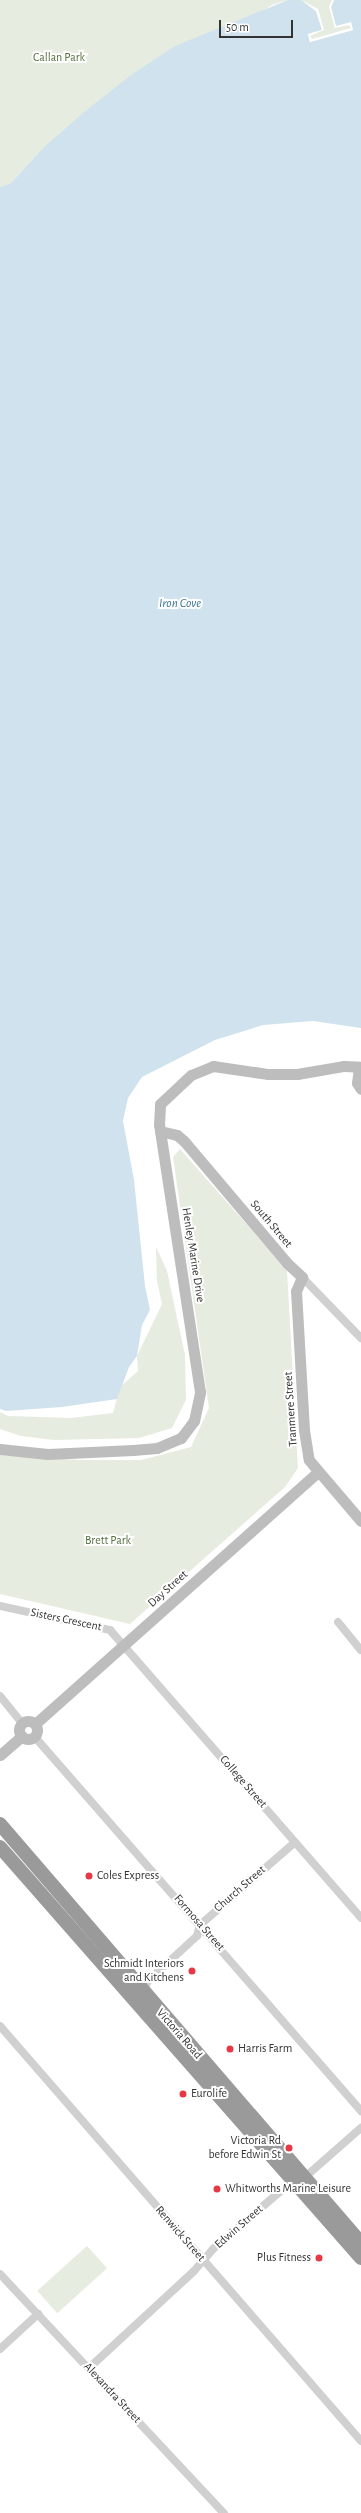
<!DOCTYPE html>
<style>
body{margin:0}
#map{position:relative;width:361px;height:2513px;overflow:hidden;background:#fff;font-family:"Alegreya Sans",sans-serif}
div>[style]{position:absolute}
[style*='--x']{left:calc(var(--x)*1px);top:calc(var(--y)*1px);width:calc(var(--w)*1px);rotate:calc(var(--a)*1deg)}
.green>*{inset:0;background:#e6ecdf;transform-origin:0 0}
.water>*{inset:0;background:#cfe2ee}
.pier>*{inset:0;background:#fff}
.street>*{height:8px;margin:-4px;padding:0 4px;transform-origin:4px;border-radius:4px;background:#d0d0d0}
.secondary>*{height:11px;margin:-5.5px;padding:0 5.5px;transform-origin:5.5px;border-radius:5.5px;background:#bdbdbd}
.secondary>.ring{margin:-5.5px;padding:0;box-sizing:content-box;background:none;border:11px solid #bdbdbd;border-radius:50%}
.highway>*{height:14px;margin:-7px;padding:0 7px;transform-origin:7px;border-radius:7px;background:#9a9a9a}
.dots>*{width:11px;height:11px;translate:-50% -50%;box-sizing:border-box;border:2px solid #fff;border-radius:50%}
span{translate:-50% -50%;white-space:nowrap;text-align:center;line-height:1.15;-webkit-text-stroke:4px #fff;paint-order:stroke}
.park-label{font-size:12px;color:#56703f}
.street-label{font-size:12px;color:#333}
.poi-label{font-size:12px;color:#333}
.left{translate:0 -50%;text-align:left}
.right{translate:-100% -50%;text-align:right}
.water-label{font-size:13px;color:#3f7597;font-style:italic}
.scale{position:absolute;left:219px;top:20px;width:74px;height:18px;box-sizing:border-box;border:2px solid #333;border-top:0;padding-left:5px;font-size:12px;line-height:14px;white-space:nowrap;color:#333;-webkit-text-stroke:3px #fff;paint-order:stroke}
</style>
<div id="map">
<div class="green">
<div style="clip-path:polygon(0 0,288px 0,272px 5px,42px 149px,11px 183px,0 187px)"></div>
<div style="clip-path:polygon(301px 0,334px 0,331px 7px,351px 22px,353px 30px,310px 42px,308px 34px,322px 30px)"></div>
<div style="clip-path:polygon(180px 1149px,287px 1270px,298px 1468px,285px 1487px,130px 1624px,0 1594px,0 1455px,78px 1460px,141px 1460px,191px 1447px,209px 1408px,173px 1157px)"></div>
<div style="clip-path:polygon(156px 1247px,167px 1271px,185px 1355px,186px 1400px,172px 1428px,139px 1438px,54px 1440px,21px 1436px,0 1429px,0 1412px,8px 1416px,71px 1418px,113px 1413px,120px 1387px,138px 1371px,137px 1356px,162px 1304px,157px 1281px)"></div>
<div style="left:87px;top:2246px;width:30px;height:67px;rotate:48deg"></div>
</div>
<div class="water">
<div style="clip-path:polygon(288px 0,301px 0,316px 11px,322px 30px,308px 34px,310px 42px,353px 30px,351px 23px,336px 27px,331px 7px,334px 0,361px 0,361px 1028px,313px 1021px,263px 1025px,215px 1040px,142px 1077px,128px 1098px,123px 1121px,134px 1180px,145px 1286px,150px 1310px,142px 1325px,137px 1356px,129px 1367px,117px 1399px,62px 1407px,6px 1411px,0 1409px,0 187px,11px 183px,42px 149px,83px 113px,131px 75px,175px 46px)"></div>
</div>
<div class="pier">
<div style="clip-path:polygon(301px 0,318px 9px,324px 30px,310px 36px,312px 39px,351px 28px,349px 25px,335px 28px,329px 7px,332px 0,334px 0,331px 7px,336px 26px,351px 22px,353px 30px,310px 42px,308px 34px,322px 30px,316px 11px)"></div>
</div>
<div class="street">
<div style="--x:302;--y:1277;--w:85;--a:46"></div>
<div style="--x:0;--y:1606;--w:113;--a:12.3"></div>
<div style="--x:110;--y:1630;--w:382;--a:48.9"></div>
<div style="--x:338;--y:1622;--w:36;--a:51"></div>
<div style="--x:0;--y:1696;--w:36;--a:51"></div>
<div style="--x:34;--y:1736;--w:498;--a:48.9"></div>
<div style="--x:143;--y:1992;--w:12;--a:-66"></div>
<div style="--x:148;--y:1981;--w:67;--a:-42.6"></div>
<div style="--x:197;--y:1936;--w:11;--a:-75"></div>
<div style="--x:200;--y:1925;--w:126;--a:-41.1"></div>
<div style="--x:0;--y:2026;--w:550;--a:48.98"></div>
<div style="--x:0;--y:2274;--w:328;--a:46.9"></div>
<div style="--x:0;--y:2349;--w:52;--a:-42.6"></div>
<div style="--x:89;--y:2368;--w:143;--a:-42.7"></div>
<div style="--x:194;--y:2271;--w:29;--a:-49"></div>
<div style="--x:213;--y:2249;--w:92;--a:-40.6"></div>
<div style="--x:283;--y:2189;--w:24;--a:-28"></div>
<div style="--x:304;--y:2178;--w:76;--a:-41.3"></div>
</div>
<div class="secondary">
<div style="--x:359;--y:1067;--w:16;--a:97"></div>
<div style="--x:357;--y:1083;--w:7;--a:56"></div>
<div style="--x:160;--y:1131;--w:17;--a:13"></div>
<div style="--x:177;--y:1135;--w:9;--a:41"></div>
<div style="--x:184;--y:1141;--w:160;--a:49.8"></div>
<div style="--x:287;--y:1263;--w:21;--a:43"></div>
<div style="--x:302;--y:1277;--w:15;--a:113"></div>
<div style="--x:296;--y:1291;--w:139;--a:86.7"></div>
<div style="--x:304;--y:1430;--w:30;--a:81"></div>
<div style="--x:309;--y:1460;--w:80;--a:49.6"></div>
<div style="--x:0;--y:1449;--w:48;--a:5.9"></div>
<div style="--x:48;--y:1454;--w:85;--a:-2.7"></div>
<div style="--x:133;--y:1450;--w:24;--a:-5"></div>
<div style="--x:157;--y:1448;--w:26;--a:-23"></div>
<div style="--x:181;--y:1438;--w:21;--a:-53"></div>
<div style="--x:194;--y:1421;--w:30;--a:-78"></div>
<div style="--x:200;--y:1392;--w:270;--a:-98.7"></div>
<div style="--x:159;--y:1125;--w:21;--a:-87"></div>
<div style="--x:160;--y:1104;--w:42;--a:-43.1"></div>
<div style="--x:191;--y:1075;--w:24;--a:-22"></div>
<div style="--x:213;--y:1066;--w:56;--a:8.3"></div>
<div style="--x:268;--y:1074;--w:29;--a:0"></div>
<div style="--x:297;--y:1074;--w:48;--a:-9.7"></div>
<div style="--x:344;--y:1066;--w:17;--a:3"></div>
<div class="ring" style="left:19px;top:1721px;width:7px;height:7px"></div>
<div style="--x:35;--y:1724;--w:379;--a:-41.7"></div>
<div style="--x:0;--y:1755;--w:29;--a:-41"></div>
</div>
<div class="highway">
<div style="--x:0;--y:1824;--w:553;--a:49.25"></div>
<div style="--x:0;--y:1847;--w:547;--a:48.71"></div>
</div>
<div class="dots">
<div style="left:89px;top:1876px;background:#e63946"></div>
<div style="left:192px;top:1971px;background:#e63946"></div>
<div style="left:230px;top:2049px;background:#e63946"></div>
<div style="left:183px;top:2094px;background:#e63946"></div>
<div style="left:289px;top:2148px;background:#e63946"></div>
<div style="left:217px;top:2189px;background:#e63946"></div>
<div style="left:319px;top:2258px;background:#e63946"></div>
</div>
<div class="park-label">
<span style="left:59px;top:58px">Callan Park</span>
<span style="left:108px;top:1541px">Brett Park</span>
</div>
<div class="street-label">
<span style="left:271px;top:1224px;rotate:50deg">South Street</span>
<span style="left:193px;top:1255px;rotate:81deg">Henley Marine Drive</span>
<span style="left:291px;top:1409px;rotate:-94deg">Tranmere Street</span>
<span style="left:168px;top:1589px;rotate:-42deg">Day Street</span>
<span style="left:66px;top:1620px;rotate:12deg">Sisters Crescent</span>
<span style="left:243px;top:1782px;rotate:49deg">College Street</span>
<span style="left:240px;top:1889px;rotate:-41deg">Church Street</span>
<span style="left:199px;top:1923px;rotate:49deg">Formosa Street</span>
<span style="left:179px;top:2034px;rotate:49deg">Victoria Road</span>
<span style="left:239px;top:2227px;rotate:-41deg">Edwin Street</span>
<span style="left:180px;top:2234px;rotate:49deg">Renwick Street</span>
<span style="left:112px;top:2393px;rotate:47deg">Alexandra Street</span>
</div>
<div class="poi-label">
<span class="left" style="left:97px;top:1876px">Coles Express</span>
<span class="right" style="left:184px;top:1971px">Schmidt Interiors<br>and Kitchens</span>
<span class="left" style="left:238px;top:2049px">Harris Farm</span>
<span class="left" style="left:191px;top:2094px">Eurolife</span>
<span class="right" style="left:281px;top:2148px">Victoria Rd<br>before Edwin St</span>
<span class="left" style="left:225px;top:2189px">Whitworths Marine Leisure</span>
<span class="right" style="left:311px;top:2258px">Plus Fitness</span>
</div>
<div class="water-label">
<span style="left:180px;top:604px">Iron Cove</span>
</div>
<div class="scale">50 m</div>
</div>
